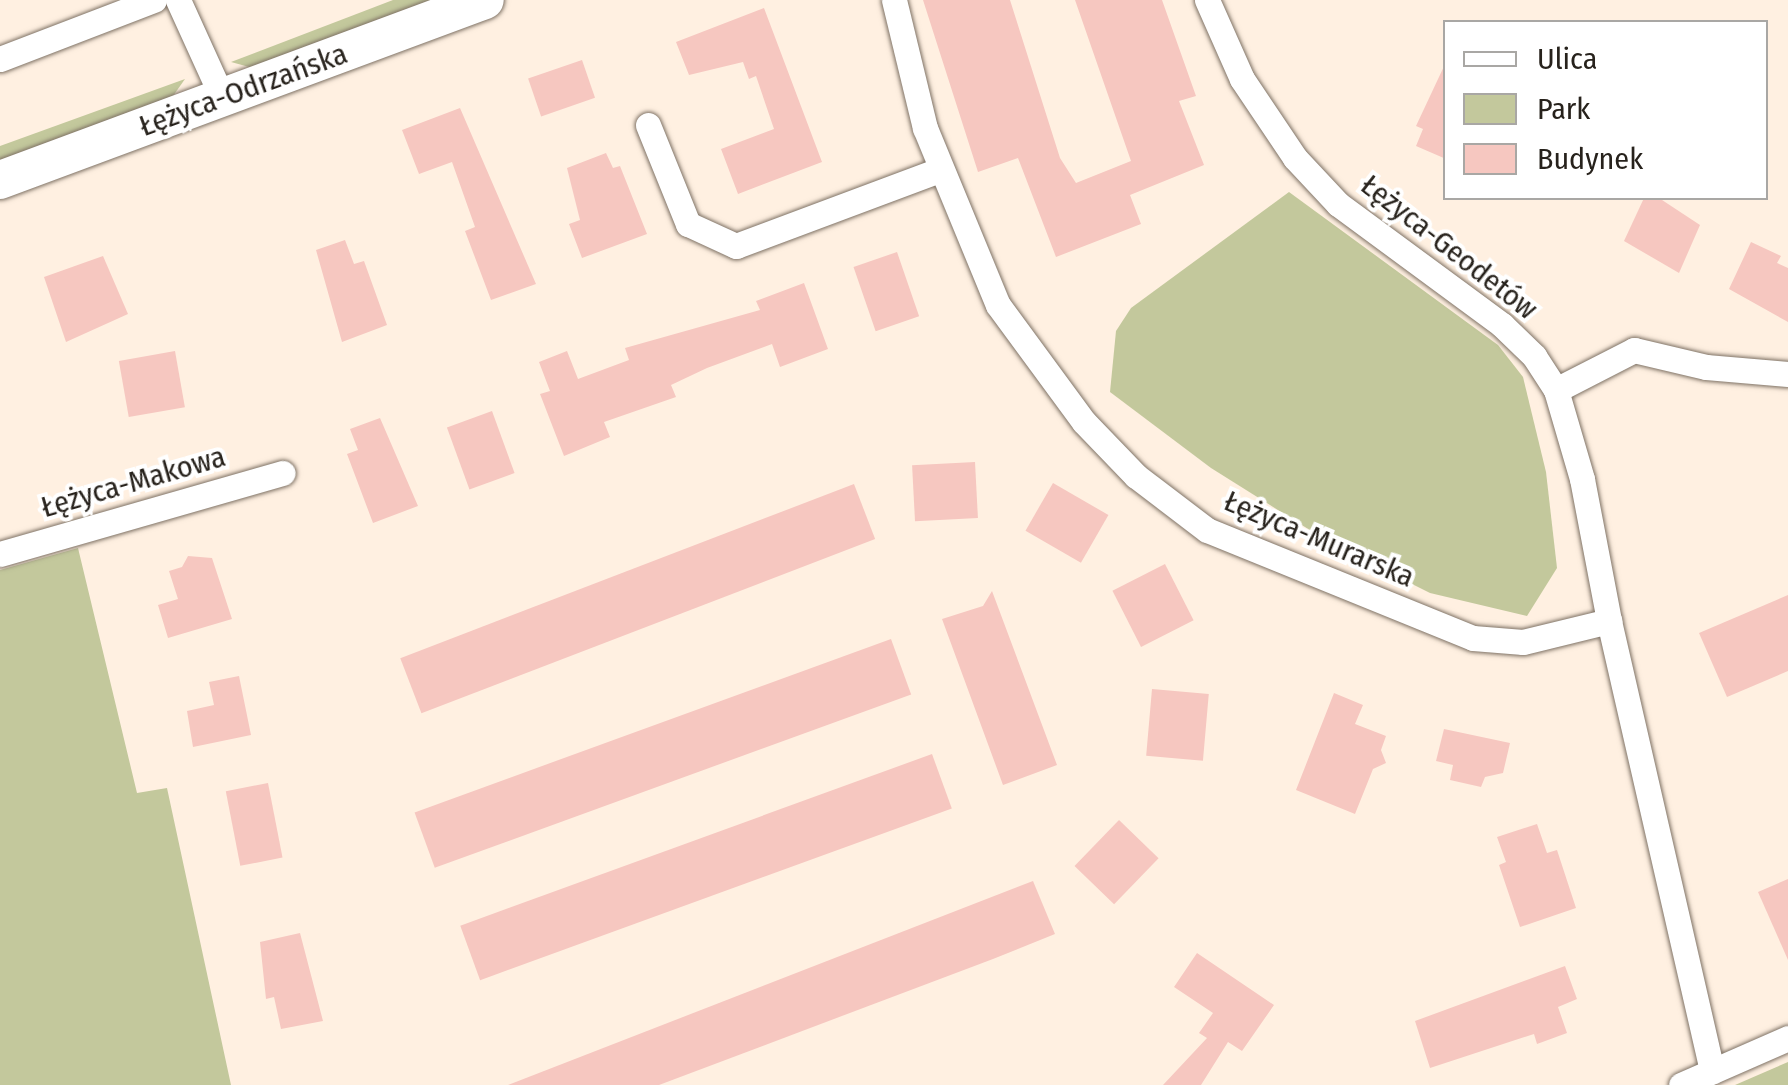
<!DOCTYPE html>
<meta charset="utf-8">
<style>
body{margin:0}
#map{position:relative;width:1788px;height:1085px;overflow:hidden;background:#fff0e1;font-family:"Fira Sans Condensed",sans-serif}
div>[style]{position:absolute}
[style*='--x']{left:calc(var(--x)*1px);top:calc(var(--y)*1px);width:calc(var(--w)*1px);rotate:calc(var(--a)*1deg)}
.green>*{inset:0;background:#c3c89c}
.building>*{inset:0;background:#f6c7c0;transform-origin:0 0}
.roads{filter:drop-shadow(0 0 2px #7f7265) drop-shadow(0 0 2px #7f7265)}
.minor>*{height:25px;margin:-12.5px;padding:0 12.5px;transform-origin:12.5px;border-radius:12.5px;background:#fff}
.secondary>*{height:38px;margin:-19px;padding:0 19px;transform-origin:19px;border-radius:19px;background:#fff}
span{translate:-50% -50%;white-space:nowrap;text-align:center;line-height:1.15;-webkit-text-stroke:8px #fff;paint-order:stroke}
.street-label{font-size:30px;color:#27221c}
.legend{position:absolute;left:1443px;top:20px;width:325px;height:180px;box-sizing:border-box;background:#fff;border:2px solid #a9a7a4;margin:0;padding:12px 18px;list-style:none;font-size:30px;color:#27221c}
.legend li{display:flex;align-items:center;gap:20px;height:50px}
.legend b{width:50px;border:2px solid #a9a7a4}
</style>
<div id="map">
<div class="green">
<div style="clip-path:polygon(393px 0,438px 0,253px 68px,231px 62px)"></div>
<div style="clip-path:polygon(185px 79px,173px 96px,0 162px,0 146px)"></div>
<div style="clip-path:polygon(1289px 192px,1498px 345px,1523px 377px,1546px 472px,1557px 568px,1527px 616px,1430px 593px,1332px 544px,1211px 468px,1110px 392px,1116px 331px,1131px 308px)"></div>
<div style="clip-path:polygon(78px 548px,137px 793px,167px 788px,231px 1085px,0 1085px,0 570px)"></div>
<div style="clip-path:polygon(1788px 1062px,1788px 1085px,1735px 1085px)"></div>
</div>
<div class="building">
<div style="clip-path:polygon(923px 0,1010px 0,1060px 158px,1076px 183px,1131px 161px,1075px 0,1162px 0,1196px 96px,1179px 101px,1204px 165px,1130px 195px,1141px 224px,1056px 257px,1018px 158px,978px 172px)"></div>
<div style="clip-path:polygon(764px 8px,822px 162px,738px 194px,721px 149px,774px 129px,756px 76px,749px 79px,743px 62px,689px 75px,676px 42px)"></div>
<div style="left:582px;top:60px;width:40px;height:57px;rotate:71deg"></div>
<div style="clip-path:polygon(1446px 62px,1446px 159px,1416px 146px,1423px 129px,1416px 126px)"></div>
<div style="clip-path:polygon(460px 108px,536px 284px,491px 300px,465px 231px,475px 227px,452px 162px,419px 174px,402px 130px)"></div>
<div style="clip-path:polygon(606px 153px,613px 168px,620px 166px,647px 234px,582px 258px,569px 224px,580px 220px,567px 168px)"></div>
<div style="clip-path:polygon(1644px 198px,1659px 198px,1700px 225px,1679px 273px,1624px 241px)"></div>
<div style="clip-path:polygon(345px 240px,354px 264px,364px 261px,387px 325px,342px 342px,316px 250px)"></div>
<div style="clip-path:polygon(1751px 242px,1781px 256px,1777px 263px,1788px 268px,1788px 322px,1729px 289px)"></div>
<div style="left:897px;top:252px;width:68px;height:46px;rotate:71deg"></div>
<div style="clip-path:polygon(103px 256px,128px 314px,66px 342px,44px 277px)"></div>
<div style="clip-path:polygon(804px 283px,828px 349px,780px 367px,772px 344px,707px 368px,671px 385px,676px 397px,604px 422px,610px 437px,564px 456px,540px 394px,550px 391px,539px 362px,567px 351px,578px 379px,629px 360px,625px 348px,760px 310px,756px 301px)"></div>
<div style="left:175px;top:351px;width:57px;height:57px;rotate:80deg"></div>
<div style="left:492px;top:411px;width:66px;height:48px;rotate:70deg"></div>
<div style="clip-path:polygon(380px 418px,418px 506px,373px 523px,347px 454px,358px 450px,350px 429px)"></div>
<div style="left:975px;top:462px;width:56px;height:63px;rotate:87deg"></div>
<div style="left:1053px;top:483px;width:64px;height:55px;rotate:30deg"></div>
<div style="left:854px;top:484px;width:59px;height:486px;rotate:69deg"></div>
<div style="clip-path:polygon(188px 556px,212px 558px,232px 619px,168px 638px,158px 605px,178px 599px,169px 571px,182px 567px)"></div>
<div style="left:1165px;top:564px;width:63px;height:59px;rotate:63deg"></div>
<div style="clip-path:polygon(992px 591px,1057px 765px,1003px 785px,942px 619px,983px 606px)"></div>
<div style="clip-path:polygon(1788px 595px,1788px 671px,1727px 697px,1699px 633px)"></div>
<div style="left:891px;top:639px;width:59px;height:507px;rotate:70deg"></div>
<div style="clip-path:polygon(239px 676px,251px 735px,193px 747px,187px 711px,214px 705px,209px 682px)"></div>
<div style="left:1152px;top:689px;width:57px;height:67px;rotate:5deg"></div>
<div style="clip-path:polygon(1334px 693px,1363px 705px,1355px 724px,1386px 736px,1381px 750px,1386px 763px,1373px 769px,1355px 814px,1296px 790px)"></div>
<div style="clip-path:polygon(1444px 729px,1510px 743px,1503px 773px,1485px 777px,1481px 787px,1450px 780px,1453px 765px,1436px 761px)"></div>
<div style="left:932px;top:754px;width:58px;height:502px;rotate:70deg"></div>
<div style="left:268px;top:783px;width:76px;height:43px;rotate:79deg"></div>
<div style="left:1119px;top:820px;width:55px;height:64px;rotate:44deg"></div>
<div style="clip-path:polygon(1537px 824px,1547px 853px,1557px 850px,1576px 908px,1520px 927px,1499px 865px,1506px 862px,1497px 837px)"></div>
<div style="clip-path:polygon(1788px 879px,1788px 960px,1758px 892px)"></div>
<div style="clip-path:polygon(1033px 881px,1055px 934px,993px 959px,659px 1085px,508px 1085px)"></div>
<div style="clip-path:polygon(300px 933px,323px 1021px,281px 1029px,274px 997px,266px 999px,260px 942px)"></div>
<div style="clip-path:polygon(1197px 953px,1274px 1005px,1242px 1051px,1228px 1042px,1201px 1085px,1163px 1085px,1207px 1038px,1199px 1033px,1213px 1013px,1174px 987px)"></div>
<div style="clip-path:polygon(1565px 966px,1577px 999px,1558px 1007px,1567px 1033px,1537px 1044px,1534px 1034px,1430px 1068px,1415px 1021px)"></div>
</div>
<div class="roads">
<div class="minor">
<div style="--x:178;--y:0;--w:107;--a:65.6"></div>
<div style="--x:894;--y:0;--w:132;--a:76.4"></div>
<div style="--x:925;--y:128;--w:191;--a:67.6"></div>
<div style="--x:998;--y:305;--w:145;--a:53.7"></div>
<div style="--x:1084;--y:422;--w:75;--a:46.1"></div>
<div style="--x:1136;--y:476;--w:89;--a:37.3"></div>
<div style="--x:1207;--y:530;--w:287;--a:22.1"></div>
<div style="--x:1473;--y:638;--w:50;--a:4.6"></div>
<div style="--x:1523;--y:642;--w:89;--a:-13.7"></div>
<div style="--x:1609;--y:621;--w:462;--a:77.1"></div>
<div style="--x:1207;--y:0;--w:86;--a:66.1"></div>
<div style="--x:1242;--y:79;--w:95;--a:56.1"></div>
<div style="--x:1295;--y:158;--w:63;--a:46.9"></div>
<div style="--x:1338;--y:204;--w:204;--a:36.4"></div>
<div style="--x:1502;--y:325;--w:45;--a:44.1"></div>
<div style="--x:1534;--y:356;--w:40;--a:57.1"></div>
<div style="--x:1556;--y:390;--w:88;--a:-27.1"></div>
<div style="--x:1634;--y:350;--w:74;--a:13.3"></div>
<div style="--x:1706;--y:367;--w:82;--a:4.9"></div>
<div style="--x:0;--y:59;--w:165;--a:-21"></div>
<div style="--x:648;--y:125;--w:107;--a:68"></div>
<div style="--x:688;--y:224;--w:53;--a:24.6"></div>
<div style="--x:736;--y:246;--w:217;--a:-20.5"></div>
<div style="--x:1556;--y:390;--w:93;--a:73.7"></div>
<div style="--x:1582;--y:479;--w:145;--a:79.2"></div>
<div style="--x:0;--y:554;--w:294;--a:-16"></div>
<div style="--x:1681;--y:1085;--w:117;--a:-23.7"></div>
</div>
<div class="secondary">
<div style="--x:0;--y:180;--w:517;--a:-20.36"></div>
</div>
</div>
<div class="street-label">
<span style="left:243px;top:90px;rotate:-20deg">Łężyca-Odrzańska</span>
<span style="left:1449px;top:247px;rotate:38deg">Łężyca-Geodetów</span>
<span style="left:133px;top:482px;rotate:-16deg">Łężyca-Makowa</span>
<span style="left:1319px;top:539px;rotate:23deg">Łężyca-Murarska</span>
</div>
<ul class="legend">
<li><b style="height:12px;background:#fff"></b>Ulica</li>
<li><b style="height:28px;background:#c3c89c"></b>Park</li>
<li><b style="height:28px;background:#f6c7c0"></b>Budynek</li>
</ul>
</div>
